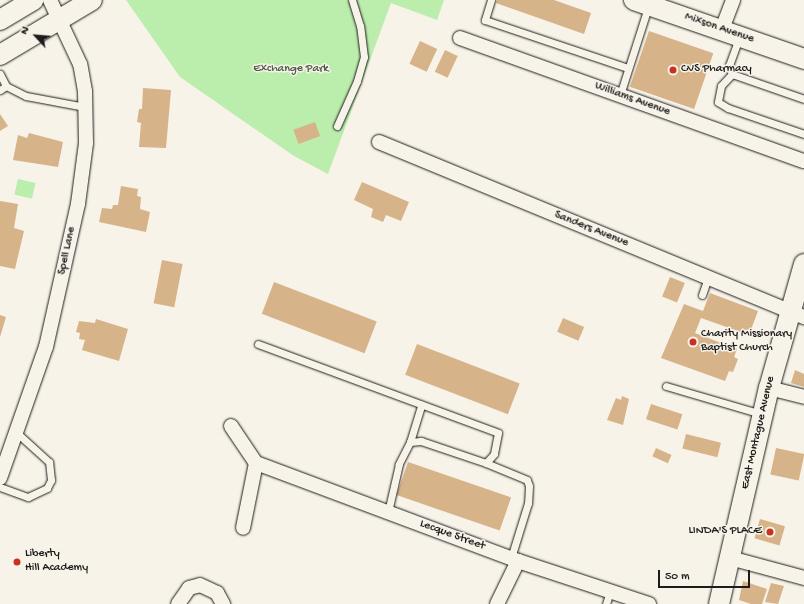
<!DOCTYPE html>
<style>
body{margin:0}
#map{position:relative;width:804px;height:604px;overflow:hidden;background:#f7f3e8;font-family:"Gochi Hand",sans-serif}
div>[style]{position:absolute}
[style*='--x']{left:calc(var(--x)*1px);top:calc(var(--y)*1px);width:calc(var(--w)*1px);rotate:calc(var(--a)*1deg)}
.green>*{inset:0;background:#bbedac;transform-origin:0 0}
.building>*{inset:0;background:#d7b389;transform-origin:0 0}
.roads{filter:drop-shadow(0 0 1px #1c1c1c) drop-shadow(0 0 1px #1c1c1c)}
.lane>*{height:7px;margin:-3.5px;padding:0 3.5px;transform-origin:3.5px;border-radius:3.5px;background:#f7f3e8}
.street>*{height:14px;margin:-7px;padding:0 7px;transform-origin:7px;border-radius:7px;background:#f7f3e8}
.secondary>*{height:20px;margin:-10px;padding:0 10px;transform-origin:10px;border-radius:10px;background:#f7f3e8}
.dots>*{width:11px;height:11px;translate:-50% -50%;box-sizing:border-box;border:2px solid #f7f3e8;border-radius:50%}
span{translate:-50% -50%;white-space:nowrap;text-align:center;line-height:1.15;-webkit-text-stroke:3px #f7f3e8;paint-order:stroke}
.street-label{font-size:12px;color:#1c1c1c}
.park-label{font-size:12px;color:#4c5b47}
.poi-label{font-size:12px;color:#1c1c1c}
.left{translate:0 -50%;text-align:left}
.right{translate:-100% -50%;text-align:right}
.north{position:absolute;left:16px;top:16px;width:40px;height:40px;-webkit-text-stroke:3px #f7f3e8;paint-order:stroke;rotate:296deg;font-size:11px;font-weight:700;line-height:16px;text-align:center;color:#1c1c1c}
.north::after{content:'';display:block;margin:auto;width:14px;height:18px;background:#1c1c1c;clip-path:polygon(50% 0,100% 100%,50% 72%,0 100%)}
.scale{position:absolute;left:658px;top:570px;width:92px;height:18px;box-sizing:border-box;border:2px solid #1c1c1c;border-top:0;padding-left:5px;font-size:12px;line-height:14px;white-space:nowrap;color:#1c1c1c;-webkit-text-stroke:3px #f7f3e8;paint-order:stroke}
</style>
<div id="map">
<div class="green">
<div style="clip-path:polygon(126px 0,444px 0,437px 20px,391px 3px,328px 174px,294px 156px,180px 77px)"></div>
<div style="left:18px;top:179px;width:18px;height:16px;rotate:13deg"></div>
</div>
<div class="building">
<div style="clip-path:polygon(497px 0,554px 0,591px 13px,584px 34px,496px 3px)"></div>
<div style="left:649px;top:31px;width:68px;height:59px;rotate:19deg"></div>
<div style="left:420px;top:41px;width:19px;height:25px;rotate:25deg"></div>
<div style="left:445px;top:50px;width:14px;height:24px;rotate:25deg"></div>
<div style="clip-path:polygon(143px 88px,171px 90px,166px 148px,139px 147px,141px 123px,137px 122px,139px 109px,142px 109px)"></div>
<div style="clip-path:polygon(0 114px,8px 126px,0 131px)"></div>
<div style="left:315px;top:122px;width:15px;height:23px;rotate:70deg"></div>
<div style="clip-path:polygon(29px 133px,63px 142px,58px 167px,13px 160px,18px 135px,27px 138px)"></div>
<div style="clip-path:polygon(362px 182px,409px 202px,401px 221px,386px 215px,383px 222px,371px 217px,373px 209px,354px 200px)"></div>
<div style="clip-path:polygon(121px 186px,138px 189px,137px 196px,141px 197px,140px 209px,150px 212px,146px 232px,99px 222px,102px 208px,112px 209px,113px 205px,118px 205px)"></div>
<div style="clip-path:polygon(0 201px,18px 204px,14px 228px,24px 231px,15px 269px,0 266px)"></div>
<div style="left:162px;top:260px;width:21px;height:44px;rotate:11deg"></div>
<div style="left:670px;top:277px;width:16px;height:21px;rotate:22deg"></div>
<div style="left:274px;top:282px;width:110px;height:34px;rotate:21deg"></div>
<div style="clip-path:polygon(710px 293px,758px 311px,749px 335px,701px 318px,695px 333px,737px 349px,734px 357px,738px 359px,733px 372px,729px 371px,725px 381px,661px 358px,684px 304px,703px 311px)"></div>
<div style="clip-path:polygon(0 315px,6px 317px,0 337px)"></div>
<div style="left:563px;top:318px;width:23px;height:15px;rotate:23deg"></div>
<div style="clip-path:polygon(96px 319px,128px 329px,119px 361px,82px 350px,85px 340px,79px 339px,80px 333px,76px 332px,79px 321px,95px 323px)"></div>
<div style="left:417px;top:344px;width:110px;height:33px;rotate:21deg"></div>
<div style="clip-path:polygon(795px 370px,804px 374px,804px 387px,791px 383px)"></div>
<div style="clip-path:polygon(622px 396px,629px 399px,623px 425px,607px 420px,616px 398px,621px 400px)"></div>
<div style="left:651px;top:404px;width:33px;height:16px;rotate:18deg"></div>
<div style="left:686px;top:434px;width:36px;height:15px;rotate:14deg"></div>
<div style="left:656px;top:448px;width:17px;height:9px;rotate:24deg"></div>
<div style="left:776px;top:448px;width:29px;height:27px;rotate:12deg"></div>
<div style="left:408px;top:462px;width:109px;height:35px;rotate:19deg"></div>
<div style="left:760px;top:519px;width:26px;height:20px;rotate:16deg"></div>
<div style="clip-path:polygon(743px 581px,767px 589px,762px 604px,751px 604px,739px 600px)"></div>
<div style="clip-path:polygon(771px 583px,784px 586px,778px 604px,765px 602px)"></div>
</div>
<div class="roads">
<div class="lane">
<div style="--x:491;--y:0;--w:21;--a:107"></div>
<div style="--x:485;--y:20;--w:151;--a:18.6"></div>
<div style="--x:739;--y:38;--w:29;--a:110"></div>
<div style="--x:729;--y:65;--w:9;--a:72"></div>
<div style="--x:732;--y:74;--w:76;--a:19.1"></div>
<div style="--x:0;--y:74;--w:13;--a:63"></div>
<div style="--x:732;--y:74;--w:16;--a:133"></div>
<div style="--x:721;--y:86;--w:16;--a:101"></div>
<div style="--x:718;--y:102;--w:12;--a:31"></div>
<div style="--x:728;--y:108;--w:80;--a:18.9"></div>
<div style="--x:0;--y:90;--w:7;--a:-34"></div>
<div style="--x:6;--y:86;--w:22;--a:27"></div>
<div style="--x:26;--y:96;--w:60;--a:10.6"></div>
<div style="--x:620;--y:95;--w:92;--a:-72.3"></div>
<div style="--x:337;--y:126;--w:49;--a:-66"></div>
<div style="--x:357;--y:81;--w:25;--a:-74"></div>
<div style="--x:364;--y:57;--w:31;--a:-97"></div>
<div style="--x:360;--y:26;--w:27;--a:-107"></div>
<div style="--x:702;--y:295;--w:18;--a:-71"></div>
<div style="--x:258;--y:344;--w:256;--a:20.3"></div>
<div style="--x:498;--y:433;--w:21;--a:101"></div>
<div style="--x:494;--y:454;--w:12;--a:132"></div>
<div style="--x:486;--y:463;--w:69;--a:-161.3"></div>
<div style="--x:421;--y:441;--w:11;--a:175"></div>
<div style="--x:410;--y:442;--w:25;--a:117"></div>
<div style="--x:399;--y:464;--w:49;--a:102.9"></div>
<div style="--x:666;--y:386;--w:99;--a:16.4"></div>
<div style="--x:410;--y:442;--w:39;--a:-73"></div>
<div style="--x:486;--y:463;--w:44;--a:22.5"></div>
<div style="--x:527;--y:480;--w:6;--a:72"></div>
<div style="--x:529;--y:486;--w:17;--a:93"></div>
<div style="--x:528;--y:503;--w:58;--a:107.2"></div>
<div style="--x:0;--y:487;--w:30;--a:20"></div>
<div style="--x:28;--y:497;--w:21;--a:-25"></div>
<div style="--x:47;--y:488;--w:9;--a:-63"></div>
<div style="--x:51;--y:480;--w:18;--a:-96"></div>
<div style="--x:49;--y:462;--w:43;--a:-137.8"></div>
<div style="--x:606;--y:604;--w:14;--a:-73"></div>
</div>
<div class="street">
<div style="--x:722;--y:29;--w:31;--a:-69"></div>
<div style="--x:460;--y:38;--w:365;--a:19.7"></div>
<div style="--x:379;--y:142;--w:460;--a:22.4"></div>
<div style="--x:769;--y:388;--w:36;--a:14"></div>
<div style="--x:231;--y:426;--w:45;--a:56"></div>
<div style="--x:256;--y:463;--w:66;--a:101.3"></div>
<div style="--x:256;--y:463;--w:280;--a:20.5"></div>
<div style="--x:518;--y:561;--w:138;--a:18.2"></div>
<div style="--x:0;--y:478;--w:139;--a:-70.7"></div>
<div style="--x:46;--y:347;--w:147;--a:-77.4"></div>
<div style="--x:78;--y:204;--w:62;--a:-82.5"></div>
<div style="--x:86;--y:143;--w:52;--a:-91.1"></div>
<div style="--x:85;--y:91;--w:27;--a:-100"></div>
<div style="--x:80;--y:64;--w:71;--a:-115.1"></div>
<div style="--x:730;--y:558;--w:77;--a:15.1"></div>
<div style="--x:178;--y:604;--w:19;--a:-55"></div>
<div style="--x:189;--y:588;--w:11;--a:-15"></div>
<div style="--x:200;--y:585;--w:19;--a:25"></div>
<div style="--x:217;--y:593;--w:13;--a:61"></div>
<div style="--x:497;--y:604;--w:48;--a:-64"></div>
</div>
<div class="secondary">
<div style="--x:634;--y:0;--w:180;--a:19.1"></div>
<div style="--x:0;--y:20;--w:39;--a:-31"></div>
<div style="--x:0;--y:55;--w:107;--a:-30.9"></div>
<div style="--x:719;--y:604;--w:222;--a:-77"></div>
<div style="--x:769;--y:388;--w:129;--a:-74.2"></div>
</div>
</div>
<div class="dots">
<div style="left:673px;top:70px;background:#c8321e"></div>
<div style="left:693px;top:342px;background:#c8321e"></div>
<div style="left:770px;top:532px;background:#c8321e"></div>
<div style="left:17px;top:562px;background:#c8321e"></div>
</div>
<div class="street-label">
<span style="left:719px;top:29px;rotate:19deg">Mixson Avenue</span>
<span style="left:632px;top:100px;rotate:20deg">Williams Avenue</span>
<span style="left:591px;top:230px;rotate:22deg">Sanders Avenue</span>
<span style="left:68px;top:251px;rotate:-78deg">Spell Lane</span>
<span style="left:759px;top:433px;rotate:-77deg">East Montague Avenue</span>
<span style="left:452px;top:536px;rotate:20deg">Lecque Street</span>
</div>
<div class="park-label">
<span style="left:291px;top:70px">Exchange Park</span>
</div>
<div class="poi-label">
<span class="left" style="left:681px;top:70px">CVS Pharmacy</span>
<span class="left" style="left:701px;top:342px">Charity Missionary<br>Baptist Church</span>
<span class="right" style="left:762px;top:532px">LINDA'S PLACE</span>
<span class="left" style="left:25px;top:562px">Liberty<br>Hill Academy</span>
</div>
<div class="north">N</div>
<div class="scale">50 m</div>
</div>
